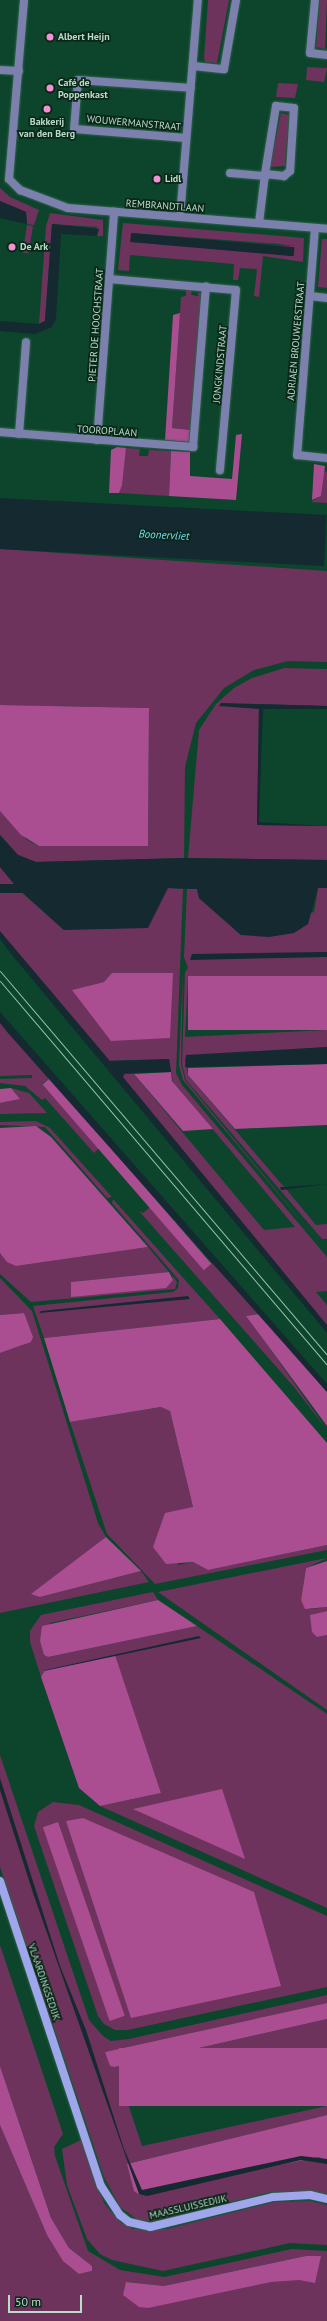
<!DOCTYPE html>
<meta charset="utf-8">
<style>
body{margin:0}
#map{position:relative;width:327px;height:2321px;overflow:hidden;background:#0c452c;font-family:"PT Sans",sans-serif}
div>[style]{position:absolute}
[style*='--x']{left:calc(var(--x)*1px);top:calc(var(--y)*1px);width:calc(var(--w)*1px);rotate:calc(var(--a)*1deg)}
.green>*{inset:0;background:#6d335c;transform-origin:0 0}
.forest>*{inset:0;background:#ab4d91;transform-origin:0 0}
.water>*{inset:0;background:#142930;transform-origin:0 0}
.roads{filter:drop-shadow(0 0 1px #2f634b) drop-shadow(0 0 1px #2f634b)}
.street>*{height:8px;margin:-4px;padding:0 4px;transform-origin:4px;border-radius:4px;background:#7b80ac}
.secondary>*{height:8px;margin:-4px;padding:0 4px;transform-origin:4px;border-radius:4px;background:#a0a6ec}
.tram>*{height:1px;margin:-0.5px;padding:0 0.5px;transform-origin:0.5px;border-radius:0.5px;background:#9ac1ac}
.dots>*{width:11px;height:11px;translate:-50% -50%;box-sizing:border-box;border:2px solid #0a2719;border-radius:50%}
span{translate:-50% -50%;white-space:nowrap;text-align:center;line-height:1.15;-webkit-text-stroke:3.5px #0a2719;paint-order:stroke}
.poi-label{font-size:10px;color:#badcc8;font-weight:700}
.left{translate:0 -50%;text-align:left}
.street-label{font-size:10px;color:#badcc8}
.water-label{font-size:11px;color:#73ddfc;font-style:italic}
.scale{position:absolute;left:8px;top:2295px;width:74px;height:18px;box-sizing:border-box;border:2px solid #badcc8;border-top:0;padding-left:5px;font-size:12px;line-height:14px;white-space:nowrap;color:#badcc8;-webkit-text-stroke:3px #0a2719;paint-order:stroke}
</style>
<div id="map">
<div class="green">
<div style="clip-path:polygon(208px 0,229px 0,217px 63px,205px 62px,204px 58px)"></div>
<div style="clip-path:polygon(320px 0,327px 0,325px 49px,316px 47px)"></div>
<div style="clip-path:polygon(307px 67px,327px 68px,324px 82px,306px 80px)"></div>
<div style="clip-path:polygon(278px 83px,298px 84px,295px 98px,276px 97px)"></div>
<div style="clip-path:polygon(281px 113px,289px 115px,285px 166px,270px 167px)"></div>
<div style="clip-path:polygon(0 188px,10px 197px,39px 210px,34px 225px,27px 224px,26px 212px,0 201px)"></div>
<div style="clip-path:polygon(50px 213px,103px 220px,103px 236px,97px 236px,97px 227px,52px 224px,45px 321px,39px 324px,46px 226px)"></div>
<div style="clip-path:polygon(evenodd,123px 223px,304px 238px,303px 262px,263px 256px,259px 297px,254px 296px,257px 269px,240px 268px,238px 280px,233px 280px,234px 264px,130px 255px,129px 271px,118px 270px,123px 223px,131px 233px,279px 244px,294px 246px,131px 242px,131px 233px)"></div>
<div style="left:27px;top:225px;width:6px;height:28px;rotate:9deg"></div>
<div style="clip-path:polygon(322px 239px,327px 239px,327px 288px,318px 287px)"></div>
<div style="clip-path:polygon(186px 289px,192px 290px,191px 295px,198px 296px,198px 291px,201px 295px,190px 430px,172px 428px,181px 297px,186px 296px)"></div>
<div style="clip-path:polygon(126px 448px,140px 449px,139px 456px,148px 456px,149px 450px,171px 451px,169px 496px,119px 493px)"></div>
<div style="clip-path:polygon(323px 471px,327px 472px,327px 503px,311px 502px,321px 496px)"></div>
<div style="clip-path:polygon(0 549px,327px 571px,327px 662px,288px 661px,254px 670px,224px 688px,196px 723px,185px 767px,184px 858px,36px 862px,18px 855px,0 835px,0 811px,27px 840px,39px 846px,148px 846px,149px 708px,0 705px)"></div>
<div style="clip-path:polygon(284px 668px,327px 669px,327px 706px,259px 704px,257px 825px,327px 826px,327px 860px,188px 858px,199px 730px,216px 704px,234px 688px,252px 678px)"></div>
<div style="clip-path:polygon(evenodd,0 867px,20px 891px,64px 930px,168px 888px,183px 889px,176px 1073px,182px 1085px,327px 1257px,327px 1291px,316px 1292px,327px 1305px,327px 1327px,116px 1074px,134px 1074px,264px 1230px,295px 1227px,173px 1082px,169px 1059px,105px 1061px,0 934px,0 867px,104px 982px,112px 1041px,73px 990px,104px 982px)"></div>
<div style="clip-path:polygon(318px 888px,327px 888px,327px 976px,188px 977px,185px 1037px,327px 1030px,327px 1047px,185px 1058px,188px 1075px,284px 1187px,281px 1190px,286px 1189px,316px 1225px,327px 1224px,327px 1239px,322px 1239px,186px 1080px,182px 1064px,185px 972px,188px 968px,184px 957px,187px 889px,197px 889px,199px 898px,241px 935px,314px 912px)"></div>
<div style="clip-path:polygon(183px 970px,181px 1064px,185px 1080px,318px 1241px,183px 1080px,179px 1065px)"></div>
<div style="clip-path:polygon(0 1023px,50px 1078px,42px 1084px,99px 1148px,94px 1153px,45px 1098px,42px 1100px,25px 1086px,0 1083px,0 1079px,32px 1078px,32px 1075px,0 1076px)"></div>
<div style="clip-path:polygon(11px 1088px,29px 1093px,47px 1113px,0 1114px,0 1103px,20px 1099px)"></div>
<div style="clip-path:polygon(36px 1121px,50px 1128px,112px 1197px,107px 1198px,45px 1127px,0 1125px,0 1122px)"></div>
<div style="clip-path:polygon(113px 1199px,177px 1271px,220px 1319px,44px 1338px,33px 1306px,173px 1292px,178px 1288px,179px 1280px,112px 1203px)"></div>
<div style="clip-path:polygon(150px 1207px,204px 1269px,212px 1263px,259px 1314px,247px 1316px,327px 1430px,294px 1387px,139px 1211px,143px 1213px)"></div>
<div style="clip-path:polygon(148px 1247px,169px 1272px,71px 1282px,71px 1297px,173px 1280px,172px 1275px,177px 1282px,175px 1289px,31px 1302px,0 1274px,0 1253px,16px 1266px)"></div>
<div style="clip-path:polygon(0 1278px,32px 1311px,98px 1523px,106px 1537px,40px 1597px,141px 1571px,149px 1582px,0 1613px,0 1353px,26px 1344px,24px 1313px,0 1315px)"></div>
<div style="clip-path:polygon(162px 1407px,170px 1411px,193px 1507px,178px 1565px,193px 1562px,208px 1570px,327px 1545px,327px 1550px,155px 1584px,107px 1534px,70px 1422px)"></div>
<div style="clip-path:polygon(327px 1558px,306px 1568px,301px 1600px,310px 1609px,327px 1607px,327px 1611px,311px 1615px,317px 1637px,327px 1635px,327px 1710px,158px 1592px)"></div>
<div style="clip-path:polygon(153px 1592px,158px 1600px,50px 1623px,44px 1655px,48px 1657px,197px 1626px,327px 1714px,327px 1908px,100px 1806px,161px 1793px,115px 1656px,45px 1670px,41px 1677px,30px 1642px,30px 1631px,41px 1615px)"></div>
<div style="clip-path:polygon(0 1755px,89px 2020px,103px 2036px,111px 2041px,129px 2039px,327px 1995px,327px 2003px,105px 2052px,115px 2067px,327px 2019px,327px 2048px,124px 2092px,142px 2146px,327px 2106px,327px 2115px,127px 2164px,286px 2163px,319px 2157px,327px 2161px,327px 2194px,310px 2191px,271px 2192px,151px 2221px,138px 2220px,120px 2207px,104px 2177px,0 1867px)"></div>
<div style="clip-path:polygon(53px 1802px,79px 1805px,327px 1916px,327px 1987px,128px 2030px,115px 2030px,104px 2024px,98px 2016px,34px 1826px,38px 1812px)"></div>
<div style="clip-path:polygon(evenodd,0 1945px,63px 2134px,54px 2147px,55px 2156px,88px 2251px,120px 2270px,164px 2277px,292px 2249px,327px 2251px,327px 2321px,0 2321px,0 2125px,47px 2235px,79px 2274px,92px 2271px,92px 2266px,69px 2248px,51px 2218px,0 2066px,0 1945px,306px 2256px,318px 2270px,124px 2290px,127px 2282px,164px 2286px,306px 2256px)"></div>
<div style="clip-path:polygon(81px 2140px,104px 2203px,120px 2222px,133px 2229px,167px 2229px,274px 2202px,310px 2201px,327px 2205px,327px 2245px,290px 2243px,163px 2271px,112px 2260px,100px 2254px,87px 2239px,67px 2185px,62px 2149px)"></div>
</div>
<div class="forest">
<div style="clip-path:polygon(180px 313px,172px 428px,190px 430px,189px 442px,165px 440px,173px 315px)"></div>
<div style="clip-path:polygon(242px 434px,236px 500px,169px 496px,171px 451px,190px 452px,190px 476px,232px 479px,236px 435px)"></div>
<div style="clip-path:polygon(117px 447px,126px 448px,122px 485px,119px 493px,109px 493px,111px 450px)"></div>
<div style="clip-path:polygon(314px 464px,325px 466px,321px 496px,312px 500px)"></div>
<div style="clip-path:polygon(0 705px,149px 708px,148px 846px,39px 846px,21px 835px,0 811px)"></div>
<div style="clip-path:polygon(112px 973px,173px 973px,170px 1038px,111px 1041px,72px 990px,104px 982px)"></div>
<div style="left:327px;top:976px;width:54px;height:139px;rotate:90deg"></div>
<div style="clip-path:polygon(327px 1064px,327px 1125px,235px 1129px,188px 1075px,188px 1068px)"></div>
<div style="clip-path:polygon(171px 1072px,172px 1081px,213px 1129px,183px 1131px,134px 1074px)"></div>
<div style="left:50px;top:1078px;width:246px;height:10px;rotate:49deg"></div>
<div style="clip-path:polygon(11px 1088px,20px 1099px,0 1103px,0 1089px)"></div>
<div style="clip-path:polygon(36px 1126px,51px 1137px,148px 1247px,16px 1266px,7px 1262px,0 1253px,0 1128px)"></div>
<div style="clip-path:polygon(169px 1272px,173px 1280px,166px 1288px,71px 1297px,71px 1282px)"></div>
<div style="clip-path:polygon(24px 1313px,33px 1337px,31px 1342px,0 1353px,0 1315px)"></div>
<div style="clip-path:polygon(259px 1314px,327px 1392px,327px 1426px,246px 1316px)"></div>
<div style="clip-path:polygon(220px 1319px,327px 1443px,327px 1545px,208px 1570px,193px 1562px,166px 1564px,153px 1547px,165px 1513px,193px 1507px,170px 1411px,161px 1407px,70px 1422px,44px 1338px)"></div>
<div style="clip-path:polygon(106px 1537px,141px 1571px,40px 1597px,31px 1594px)"></div>
<div style="clip-path:polygon(327px 1561px,327px 1607px,305px 1609px,301px 1600px,306px 1568px)"></div>
<div style="clip-path:polygon(158px 1600px,197px 1626px,48px 1657px,44px 1655px,40px 1641px,42px 1626px)"></div>
<div style="clip-path:polygon(327px 1611px,327px 1635px,317px 1637px,312px 1632px,310px 1615px)"></div>
<div style="clip-path:polygon(115px 1655px,161px 1793px,100px 1806px,79px 1788px,41px 1677px,45px 1670px)"></div>
<div style="clip-path:polygon(222px 1789px,245px 1859px,133px 1809px)"></div>
<div style="clip-path:polygon(83px 1818px,254px 1892px,281px 1986px,131px 2018px,66px 1821px)"></div>
<div style="left:58px;top:1822px;width:205px;height:16px;rotate:71deg"></div>
<div style="clip-path:polygon(327px 2003px,327px 2019px,115px 2067px,110px 2066px,105px 2052px)"></div>
<div style="left:327px;top:2048px;width:58px;height:208px;rotate:90deg"></div>
<div style="clip-path:polygon(0 2066px,51px 2218px,69px 2248px,92px 2266px,92px 2271px,79px 2274px,63px 2261px,47px 2235px,0 2125px)"></div>
<div style="clip-path:polygon(327px 2115px,327px 2161px,319px 2157px,138px 2194px,134px 2191px,127px 2164px)"></div>
<div style="clip-path:polygon(306px 2256px,321px 2256px,315px 2283px,299px 2280px,271px 2282px,148px 2308px,139px 2307px,123px 2295px,126px 2282px,164px 2286px)"></div>
</div>
<div class="water">
<div style="clip-path:polygon(0 201px,26px 212px,27px 224px,0 218px)"></div>
<div style="clip-path:polygon(52px 224px,99px 229px,97px 236px,61px 234px,56px 319px,52px 327px,35px 334px,0 331px,0 321px,39px 324px,45px 321px)"></div>
<div style="left:131px;top:233px;width:164px;height:9px;rotate:5deg"></div>
<div style="left:0;top:498px;width:327px;height:51px;rotate:3deg"></div>
<div style="clip-path:polygon(221px 703px,327px 706px,327px 709px,263px 709px,259px 822px,327px 826px,257px 825px,259px 709px,219px 706px)"></div>
<div style="clip-path:polygon(0 835px,18px 855px,36px 862px,184px 858px,327px 860px,327px 888px,318px 888px,308px 924px,294px 933px,269px 937px,241px 935px,199px 898px,197px 889px,168px 888px,148px 928px,64px 930px,23px 893px,0 893px,0 884px,14px 884px,0 867px)"></div>
<div style="clip-path:polygon(0 931px,110px 1061px,169px 1059px,171px 1072px,125px 1073px,123px 1077px,327px 1325px,327px 1333px,12px 955px,0 939px)"></div>
<div style="clip-path:polygon(327px 952px,327px 957px,190px 960px,192px 954px)"></div>
<div style="clip-path:polygon(0 1012px,327px 1384px,327px 1392px,8px 1033px,0 1023px)"></div>
<div style="clip-path:polygon(327px 1047px,327px 1064px,185px 1067px,186px 1055px)"></div>
<div style="clip-path:polygon(327px 1184px,281px 1190px,280px 1187px,284px 1187px)"></div>
<div style="clip-path:polygon(188px 1296px,190px 1299px,39px 1313px,41px 1311px)"></div>
<div style="clip-path:polygon(199px 1636px,201px 1638px,44px 1671px,45px 1670px)"></div>
<div style="clip-path:polygon(0 1778px,60px 1966px,86px 2030px,124px 2149px,142px 2190px,301px 2156px,327px 2159px,327px 2164px,301px 2160px,147px 2196px,139px 2194px,34px 1896px,0 1790px)"></div>
</div>
<div class="roads">
<div class="street">
<div style="--x:315;--y:0;--w:53;--a:95.4"></div>
<div style="--x:310;--y:53;--w:17;--a:7"></div>
<div style="--x:193;--y:66;--w:31;--a:6"></div>
<div style="--x:224;--y:69;--w:70;--a:-80.1"></div>
<div style="--x:0;--y:70;--w:19;--a:3"></div>
<div style="--x:186;--y:138;--w:112;--a:-175.4"></div>
<div style="--x:74;--y:129;--w:49;--a:-85.3"></div>
<div style="--x:78;--y:80;--w:113;--a:4"></div>
<div style="--x:230;--y:173;--w:36;--a:5"></div>
<div style="--x:9;--y:179;--w:16;--a:45"></div>
<div style="--x:20;--y:190;--w:51;--a:20.6"></div>
<div style="--x:68;--y:208;--w:260;--a:4.6"></div>
<div style="--x:9;--y:179;--w:180;--a:-85.2"></div>
<div style="--x:180;--y:217;--w:218;--a:-85.3"></div>
<div style="--x:259;--y:223;--w:49;--a:-83"></div>
<div style="--x:265;--y:174;--w:69;--a:-80.8"></div>
<div style="--x:276;--y:106;--w:18;--a:6"></div>
<div style="--x:294;--y:108;--w:63;--a:93.6"></div>
<div style="--x:290;--y:171;--w:8;--a:140"></div>
<div style="--x:284;--y:176;--w:19;--a:-174"></div>
<div style="--x:315;--y:228;--w:228;--a:94.5"></div>
<div style="--x:297;--y:455;--w:30;--a:6"></div>
<div style="--x:109;--y:279;--w:127;--a:5"></div>
<div style="--x:236;--y:290;--w:181;--a:95.1"></div>
<div style="--x:310;--y:296;--w:17;--a:7"></div>
<div style="--x:0;--y:432;--w:194;--a:4.4"></div>
<div style="--x:193;--y:447;--w:161;--a:-85.4"></div>
<div style="--x:19;--y:434;--w:92;--a:-85.6"></div>
<div style="--x:97;--y:440;--w:229;--a:-85.7"></div>
</div>
<div class="secondary">
<div style="--x:0;--y:1881;--w:321;--a:71.7"></div>
<div style="--x:101;--y:2186;--w:35;--a:57"></div>
<div style="--x:120;--y:2215;--w:11;--a:38"></div>
<div style="--x:129;--y:2222;--w:22;--a:13"></div>
<div style="--x:150;--y:2227;--w:127;--a:-13.7"></div>
<div style="--x:273;--y:2197;--w:37;--a:-3"></div>
<div style="--x:310;--y:2195;--w:17;--a:13"></div>
</div>
</div>
<div class="tram">
<div style="--x:0;--y:971;--w:504;--a:49.58"></div>
<div style="--x:0;--y:981;--w:504;--a:49.58"></div>
</div>
<div class="dots">
<div style="left:50px;top:37px;background:#f391d5"></div>
<div style="left:50px;top:88px;background:#f391d5"></div>
<div style="left:47px;top:109px;background:#f391d5"></div>
<div style="left:157px;top:179px;background:#f391d5"></div>
<div style="left:12px;top:247px;background:#f391d5"></div>
</div>
<div class="poi-label">
<span class="left" style="left:58px;top:37px">Albert Heijn</span>
<span class="left" style="left:58px;top:88px">Café de<br>Poppenkast</span>
<span style="left:47px;top:127px">Bakkerij<br>van den Berg</span>
<span class="left" style="left:165px;top:179px">Lidl</span>
<span class="left" style="left:20px;top:247px">De Ark</span>
</div>
<div class="street-label">
<span style="left:134px;top:123px;rotate:5deg">WOUWERMANSTRAAT</span>
<span style="left:165px;top:206px;rotate:4deg">REMBRANDTLAAN</span>
<span style="left:96px;top:325px;rotate:-86deg">PIETER DE HOOCHSTRAAT</span>
<span style="left:296px;top:341px;rotate:-85deg">ADRIAEN BROUWERSTRAAT</span>
<span style="left:220px;top:364px;rotate:-85deg">JONGKINDSTRAAT</span>
<span style="left:107px;top:431px;rotate:4deg">TOOROPLAAN</span>
<span style="left:44px;top:1982px;rotate:71deg">VLAARDINGSEDIJK</span>
<span style="left:188px;top:2207px;rotate:-13deg">MAASSLUISSEDIJK</span>
</div>
<div class="water-label">
<span style="left:164px;top:535px;rotate:3deg">Boonervliet</span>
</div>
<div class="scale">50 m</div>
</div>
